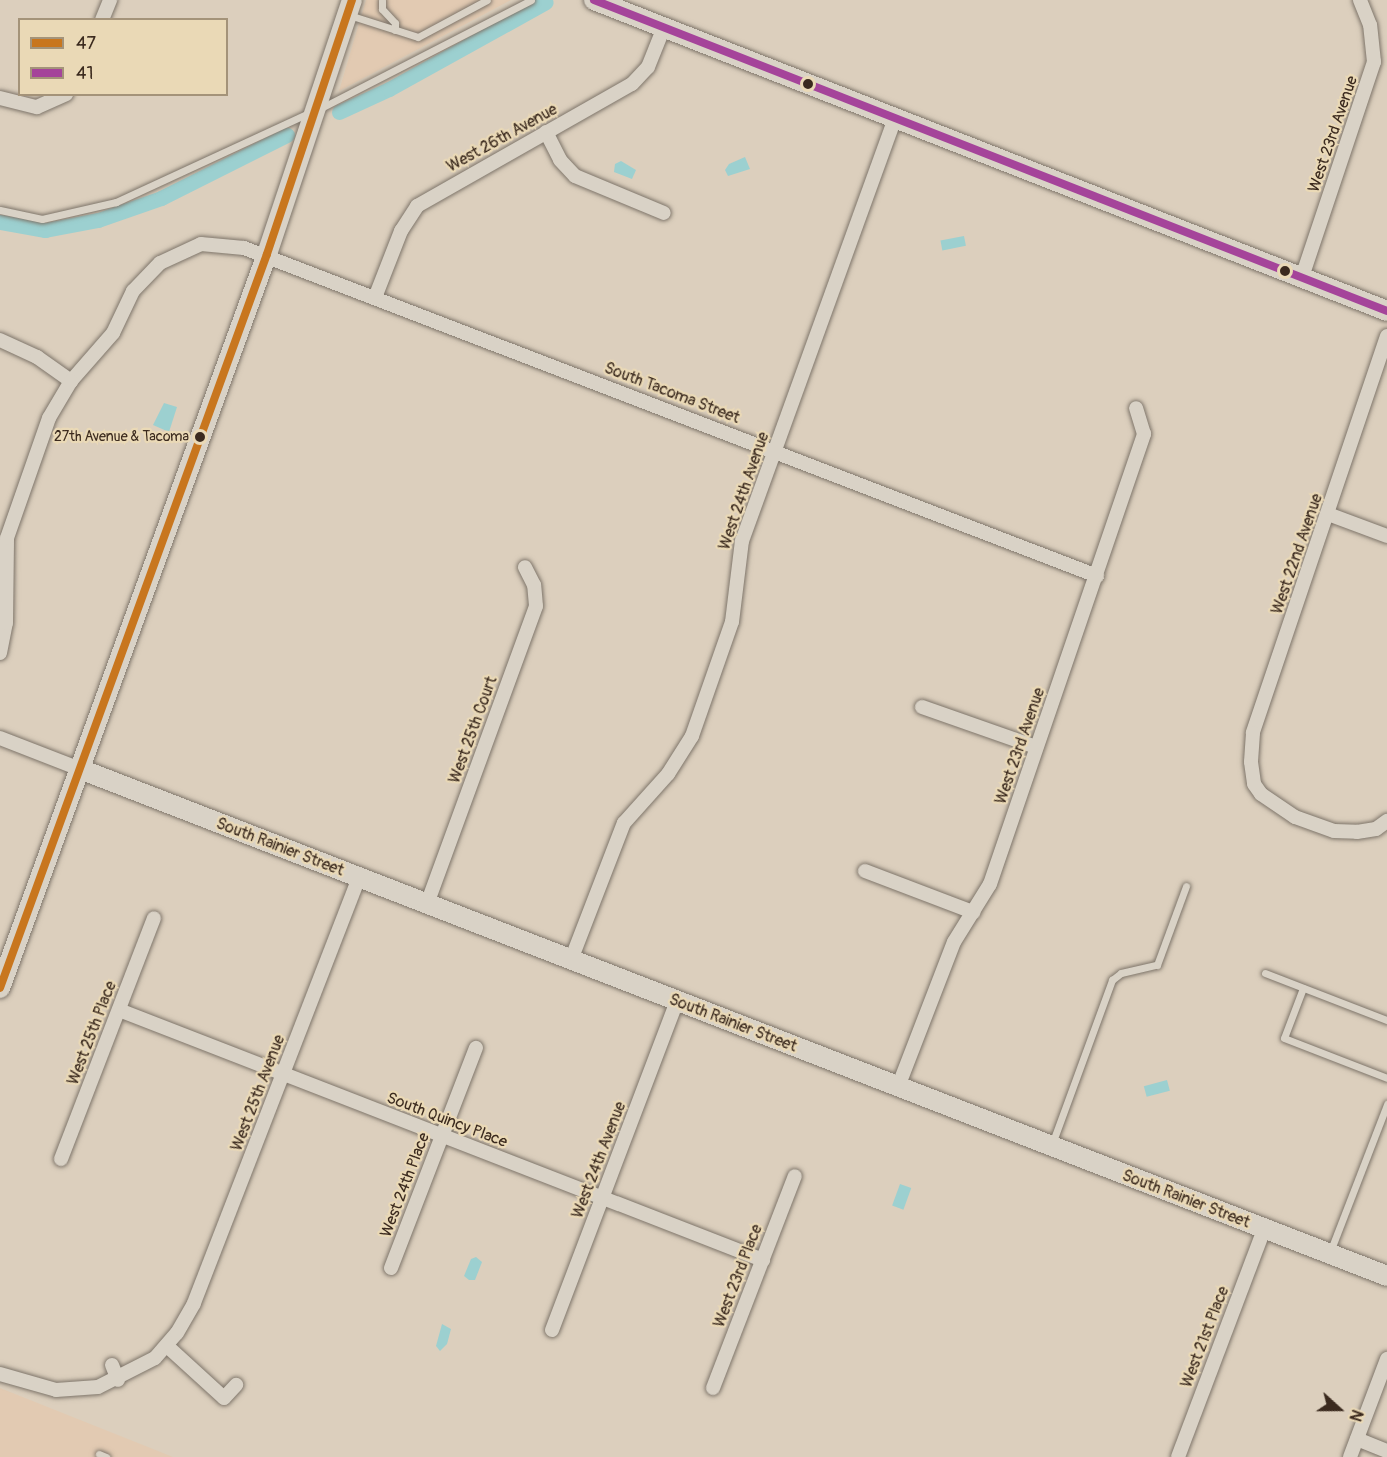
<!DOCTYPE html>
<style>
body{margin:0}
#map{position:relative;width:1387px;height:1457px;overflow:hidden;background:#dccfbd;font-family:Pangolin,sans-serif}
div>[style]{position:absolute}
[style*='--x']{left:calc(var(--x)*1px);top:calc(var(--y)*1px);width:calc(var(--w)*1px);rotate:calc(var(--a)*1deg)}
.built>*{inset:0;background:#e2cab2}
.water>*{inset:0;background:#9cd0d0;transform-origin:0 0}
.canal>*{height:15px;margin:-7.5px;padding:0 7.5px;transform-origin:7.5px;border-radius:7.5px;background:#9cd0d0}
.roads{filter:drop-shadow(0 0 2px #7e756a) drop-shadow(0 0 2px #7e756a)}
.lane>*{height:7px;margin:-3.5px;padding:0 3.5px;transform-origin:3.5px;border-radius:3.5px;background:#d9d2c6}
.street>*{height:14px;margin:-7px;padding:0 7px;transform-origin:7px;border-radius:7px;background:#d9d2c6}
.secondary>*{height:20px;margin:-10px;padding:0 10px;transform-origin:10px;border-radius:10px;background:#d9d2c6}
.bus-1>*{height:8px;margin:-4px;padding:0 4px;transform-origin:4px;border-radius:4px;background:#c8761e}
.bus-2>*{height:8px;margin:-4px;padding:0 4px;transform-origin:4px;border-radius:4px;background:#a5449a}
.dots>*{width:16px;height:16px;translate:-50% -50%;box-sizing:border-box;border:3px solid #ead9b6;border-radius:50%}
span{translate:-50% -50%;white-space:nowrap;text-align:center;line-height:1.15;-webkit-text-stroke:4.5px #ead9b6;paint-order:stroke}
.bus-label{font-size:14px;color:#3b2a1e}
.right{translate:-100% -50%;text-align:right}
.street-label{font-size:16px;color:#3b2a1e}
.legend{position:absolute;left:18px;top:18px;width:210px;height:78px;box-sizing:border-box;background:#ead9b6;border:2px solid #a49379;margin:0;padding:8px 10px;list-style:none;font-size:18px;color:#3b2a1e}
.legend li{display:flex;align-items:center;gap:12px;height:30px}
.legend b{width:30px;border:2px solid #a49379}
.north{position:absolute;left:1309px;top:1379px;width:60px;height:60px;-webkit-text-stroke:4px #ead9b6;paint-order:stroke;rotate:111deg;font-size:16px;font-weight:700;line-height:24px;text-align:center;color:#3b2a1e}
.north::after{content:'';display:block;margin:auto;width:21px;height:27px;background:#3b2a1e;clip-path:polygon(50% 0,100% 100%,50% 72%,0 100%)}
</style>
<div id="map">
<div class="built">
<div style="clip-path:polygon(366px 0,511px 0,339px 91px)"></div>
<div style="clip-path:polygon(0 1388px,173px 1457px,0 1457px)"></div>
</div>
<div class="water">
<div style="clip-path:polygon(745px 157px,750px 169px,728px 176px,725px 170px,729px 164px)"></div>
<div style="clip-path:polygon(621px 161px,636px 170px,632px 179px,614px 172px,615px 164px)"></div>
<div style="left:964px;top:236px;width:10px;height:24px;rotate:79deg"></div>
<div style="clip-path:polygon(164px 403px,177px 407px,169px 432px,153px 425px)"></div>
<div style="left:1167px;top:1080px;width:11px;height:24px;rotate:75deg"></div>
<div style="left:900px;top:1184px;width:12px;height:23px;rotate:20deg"></div>
<div style="clip-path:polygon(476px 1257px,482px 1262px,475px 1280px,469px 1280px,464px 1276px,471px 1259px)"></div>
<div style="clip-path:polygon(442px 1324px,451px 1329px,447px 1344px,440px 1351px,436px 1346px)"></div>
</div>
<div class="canal">
<div style="--x:339;--y:112;--w:55;--a:-24.7"></div>
<div style="--x:389;--y:89;--w:179;--a:-29"></div>
<div style="--x:0;--y:222;--w:46;--a:10.1"></div>
<div style="--x:45;--y:230;--w:54;--a:-10.7"></div>
<div style="--x:98;--y:220;--w:67;--a:-19.2"></div>
<div style="--x:161;--y:198;--w:141;--a:-26.6"></div>
</div>
<div class="roads">
<div class="lane">
<div style="--x:382;--y:0;--w:9;--a:90"></div>
<div style="--x:382;--y:9;--w:19;--a:47"></div>
<div style="--x:395;--y:23;--w:7;--a:90"></div>
<div style="--x:349;--y:15;--w:72;--a:17.7"></div>
<div style="--x:418;--y:37;--w:78;--a:-28.2"></div>
<div style="--x:321;--y:108;--w:236;--a:-27.2"></div>
<div style="--x:0;--y:210;--w:43;--a:12.1"></div>
<div style="--x:42;--y:219;--w:76;--a:-12.9"></div>
<div style="--x:116;--y:202;--w:215;--a:-24.8"></div>
<div style="--x:1265;--y:973;--w:131;--a:21.1"></div>
<div style="--x:1303;--y:988;--w:53;--a:110.8"></div>
<div style="--x:1284;--y:1038;--w:110;--a:21.2"></div>
<div style="--x:1052;--y:1144;--w:175;--a:-69.9"></div>
<div style="--x:1112;--y:980;--w:11;--a:-38"></div>
<div style="--x:1121;--y:973;--w:37;--a:-13"></div>
<div style="--x:1157;--y:965;--w:84;--a:-69.8"></div>
<div style="--x:1330;--y:1252;--w:159;--a:-68.9"></div>
<div style="--x:99;--y:1454;--w:8;--a:23"></div>
</div>
<div class="street">
<div style="--x:102;--y:20;--w:22;--a:-68"></div>
<div style="--x:0;--y:98;--w:38;--a:14"></div>
<div style="--x:37;--y:107;--w:32;--a:-24"></div>
<div style="--x:546;--y:132;--w:31;--a:63"></div>
<div style="--x:560;--y:160;--w:22;--a:47"></div>
<div style="--x:575;--y:176;--w:96;--a:22.6"></div>
<div style="--x:1302;--y:277;--w:227;--a:-71.5"></div>
<div style="--x:1374;--y:62;--w:37;--a:-96"></div>
<div style="--x:1370;--y:25;--w:27;--a:-112"></div>
<div style="--x:376;--y:295;--w:69;--a:-68.7"></div>
<div style="--x:401;--y:231;--w:30;--a:-57"></div>
<div style="--x:417;--y:206;--w:247;--a:-29.6"></div>
<div style="--x:632;--y:84;--w:23;--a:-47"></div>
<div style="--x:648;--y:67;--w:43;--a:-68.2"></div>
<div style="--x:1387;--y:336;--w:419;--a:108.7"></div>
<div style="--x:1253;--y:733;--w:29;--a:94"></div>
<div style="--x:1251;--y:762;--w:22;--a:82"></div>
<div style="--x:1254;--y:784;--w:12;--a:55"></div>
<div style="--x:1261;--y:794;--w:41;--a:34.1"></div>
<div style="--x:1295;--y:817;--w:41;--a:19.7"></div>
<div style="--x:1334;--y:831;--w:23;--a:2"></div>
<div style="--x:1357;--y:832;--w:19;--a:-9"></div>
<div style="--x:1376;--y:829;--w:14;--a:-36"></div>
<div style="--x:0;--y:340;--w:41;--a:24.7"></div>
<div style="--x:37;--y:357;--w:42;--a:35.2"></div>
<div style="--x:71;--y:381;--w:64;--a:-48.8"></div>
<div style="--x:113;--y:333;--w:47;--a:-64.5"></div>
<div style="--x:133;--y:291;--w:39;--a:-46"></div>
<div style="--x:160;--y:263;--w:45;--a:-24.9"></div>
<div style="--x:201;--y:244;--w:43;--a:5.3"></div>
<div style="--x:244;--y:248;--w:914;--a:21.03"></div>
<div style="--x:1328;--y:514;--w:63;--a:20.4"></div>
<div style="--x:0;--y:653;--w:31;--a:-79"></div>
<div style="--x:6;--y:623;--w:85;--a:-89.3"></div>
<div style="--x:7;--y:538;--w:127;--a:-70.7"></div>
<div style="--x:49;--y:418;--w:43;--a:-59.3"></div>
<div style="--x:922;--y:707;--w:121;--a:19.3"></div>
<div style="--x:0;--y:738;--w:86;--a:21.2"></div>
<div style="--x:865;--y:871;--w:116;--a:20.8"></div>
<div style="--x:427;--y:904;--w:317;--a:-69.9"></div>
<div style="--x:536;--y:606;--w:21;--a:-95"></div>
<div style="--x:534;--y:585;--w:20;--a:-117"></div>
<div style="--x:571;--y:960;--w:147;--a:-68.9"></div>
<div style="--x:624;--y:823;--w:66;--a:-48.1"></div>
<div style="--x:668;--y:774;--w:45;--a:-57.7"></div>
<div style="--x:692;--y:736;--w:121;--a:-70.7"></div>
<div style="--x:732;--y:622;--w:82;--a:-83"></div>
<div style="--x:742;--y:541;--w:449;--a:-70.1"></div>
<div style="--x:119;--y:1010;--w:691;--a:21.22"></div>
<div style="--x:898;--y:1087;--w:155;--a:-68.9"></div>
<div style="--x:954;--y:942;--w:68;--a:-58.2"></div>
<div style="--x:990;--y:884;--w:476;--a:-71.1"></div>
<div style="--x:1144;--y:434;--w:27;--a:-107"></div>
<div style="--x:61;--y:1159;--w:258;--a:-68.9"></div>
<div style="--x:391;--y:1268;--w:236;--a:-68.9"></div>
<div style="--x:552;--y:1330;--w:352;--a:-69.2"></div>
<div style="--x:167;--y:1346;--w:77;--a:42.4"></div>
<div style="--x:224;--y:1398;--w:18;--a:-47"></div>
<div style="--x:112;--y:1365;--w:16;--a:68"></div>
<div style="--x:0;--y:1374;--w:58;--a:15.9"></div>
<div style="--x:56;--y:1390;--w:42;--a:-4.1"></div>
<div style="--x:98;--y:1387;--w:64;--a:-27"></div>
<div style="--x:155;--y:1358;--w:33;--a:-49"></div>
<div style="--x:177;--y:1333;--w:34;--a:-60"></div>
<div style="--x:194;--y:1303;--w:456;--a:-68.8"></div>
<div style="--x:713;--y:1388;--w:227;--a:-68.9"></div>
<div style="--x:1357;--y:1439;--w:32;--a:22"></div>
<div style="--x:1178;--y:1457;--w:244;--a:-69.3"></div>
<div style="--x:1350;--y:1457;--w:105;--a:-69.3"></div>
</div>
<div class="secondary">
<div style="--x:594;--y:0;--w:852;--a:21.41"></div>
<div style="--x:80;--y:769;--w:1402;--a:21.2"></div>
<div style="--x:0;--y:988;--w:781;--a:-70.01"></div>
<div style="--x:267;--y:254;--w:268;--a:-71.5"></div>
</div>
</div>
<div class="bus-1">
<div style="--x:0;--y:988;--w:781;--a:-70.01"></div>
<div style="--x:267;--y:254;--w:268;--a:-71.5"></div>
</div>
<div class="bus-2">
<div style="--x:594;--y:0;--w:852;--a:21.41"></div>
</div>
<div class="dots">
<div style="left:808px;top:84px;background:#3b2a1e"></div>
<div style="left:1285px;top:271px;background:#3b2a1e"></div>
<div style="left:200px;top:437px;background:#3b2a1e"></div>
</div>
<div class="bus-label">
<span class="right" style="left:189px;top:437px">27th Avenue &amp; Tacoma</span>
</div>
<div class="street-label">
<span style="left:1333px;top:134px;rotate:-71deg">West 23rd Avenue</span>
<span style="left:502px;top:138px;rotate:-29deg">West 26th Avenue</span>
<span style="left:672px;top:393px;rotate:21deg">South Tacoma Street</span>
<span style="left:744px;top:491px;rotate:-71deg">West 24th Avenue</span>
<span style="left:1297px;top:554px;rotate:-71deg">West 22nd Avenue</span>
<span style="left:473px;top:730px;rotate:-70deg">West 25th Court</span>
<span style="left:1020px;top:746px;rotate:-71deg">West 23rd Avenue</span>
<span style="left:280px;top:847px;rotate:21deg">South Rainier Street</span>
<span style="left:733px;top:1023px;rotate:21deg">South Rainier Street</span>
<span style="left:92px;top:1033px;rotate:-69deg">West 25th Place</span>
<span style="left:258px;top:1093px;rotate:-69deg">West 25th Avenue</span>
<span style="left:447px;top:1120px;rotate:21deg">South Quincy Place</span>
<span style="left:599px;top:1160px;rotate:-69deg">West 24th Avenue</span>
<span style="left:405px;top:1185px;rotate:-69deg">West 24th Place</span>
<span style="left:1186px;top:1199px;rotate:21deg">South Rainier Street</span>
<span style="left:738px;top:1276px;rotate:-69deg">West 23rd Place</span>
<span style="left:1205px;top:1337px;rotate:-69deg">West 21st Place</span>
</div>
<ul class="legend">
<li><b style="height:8px;background:#c8761e"></b>47</li>
<li><b style="height:8px;background:#a5449a"></b>41</li>
</ul>
<div class="north">N</div>
</div>
